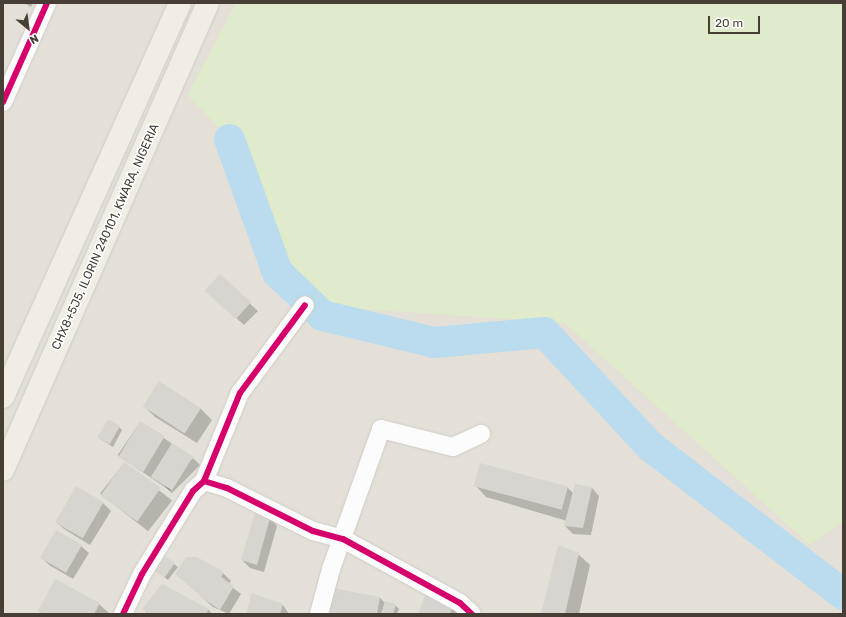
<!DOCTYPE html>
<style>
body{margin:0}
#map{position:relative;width:846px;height:617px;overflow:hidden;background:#f0eeea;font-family:Rubik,sans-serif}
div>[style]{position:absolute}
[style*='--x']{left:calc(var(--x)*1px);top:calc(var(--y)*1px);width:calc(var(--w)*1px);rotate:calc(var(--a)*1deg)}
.residential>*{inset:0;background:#e4e0d7;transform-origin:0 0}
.green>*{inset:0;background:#dfebca}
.shadow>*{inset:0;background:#0003;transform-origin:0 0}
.river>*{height:31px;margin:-15.5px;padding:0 15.5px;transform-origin:15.5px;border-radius:15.5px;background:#badcee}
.building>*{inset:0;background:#d8d5d1;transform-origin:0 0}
.roads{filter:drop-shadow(0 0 1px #ceccc7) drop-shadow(0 0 1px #ceccc7)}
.street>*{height:18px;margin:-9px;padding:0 9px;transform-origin:9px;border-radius:9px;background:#fdfcfc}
.primary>*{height:22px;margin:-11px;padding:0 11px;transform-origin:11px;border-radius:11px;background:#f1ece4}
.cycleway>*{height:6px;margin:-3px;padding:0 3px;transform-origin:3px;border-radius:3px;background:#d6006c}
span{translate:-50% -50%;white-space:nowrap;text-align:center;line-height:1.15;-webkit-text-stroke:3.5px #fff;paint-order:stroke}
.street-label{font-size:12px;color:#473f36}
.frame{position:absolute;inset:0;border:4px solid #473f36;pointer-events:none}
.north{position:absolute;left:8px;top:8px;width:40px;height:40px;-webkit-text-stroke:3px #fff;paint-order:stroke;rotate:151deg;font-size:11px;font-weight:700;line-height:16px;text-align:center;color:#473f36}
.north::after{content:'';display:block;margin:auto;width:14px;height:18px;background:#473f36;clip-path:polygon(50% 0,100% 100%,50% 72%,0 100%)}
.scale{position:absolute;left:708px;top:16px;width:52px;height:18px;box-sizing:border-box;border:2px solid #473f36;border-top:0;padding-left:5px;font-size:12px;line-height:14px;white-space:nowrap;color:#473f36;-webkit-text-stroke:3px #fff;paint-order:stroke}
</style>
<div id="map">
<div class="residential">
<div style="left:3px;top:3px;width:840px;height:611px"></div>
</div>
<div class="green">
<div style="clip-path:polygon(236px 3px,843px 3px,843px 522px,810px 545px,565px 323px,305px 305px,229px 139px,188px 95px)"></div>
</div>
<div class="shadow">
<div style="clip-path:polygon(24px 3px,33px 3px,31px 7px)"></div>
<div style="clip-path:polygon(220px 276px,258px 311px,244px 325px,214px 298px)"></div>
<div style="clip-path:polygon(159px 382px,201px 409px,212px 420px,197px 443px,155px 417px,144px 406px)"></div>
<div style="left:140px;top:422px;width:63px;height:40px;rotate:34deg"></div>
<div style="clip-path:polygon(119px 427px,122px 430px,113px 447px,99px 438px)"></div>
<div style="left:193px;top:458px;width:10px;height:40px;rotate:45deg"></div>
<div style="left:124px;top:463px;width:61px;height:39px;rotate:38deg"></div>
<div style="clip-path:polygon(475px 485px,567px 487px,574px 494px,592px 488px,599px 496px,591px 535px,573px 534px,565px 526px,567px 521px,486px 497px)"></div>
<div style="clip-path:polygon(103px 503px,111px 511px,90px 545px,64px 529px,56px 522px)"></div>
<div style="clip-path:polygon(270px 518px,277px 526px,264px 572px,250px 568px,242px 560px)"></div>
<div style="clip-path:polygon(81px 546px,89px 553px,73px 579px,49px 565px,42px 558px)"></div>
<div style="clip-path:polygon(578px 554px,590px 565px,579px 614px,542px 614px)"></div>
<div style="clip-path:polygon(174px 564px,178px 567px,168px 580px,159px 573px)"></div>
<div style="clip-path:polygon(223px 573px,231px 581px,228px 584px,241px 594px,229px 614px,213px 607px,184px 581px)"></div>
<div style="clip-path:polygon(162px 585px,209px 610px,212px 614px,148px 614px,143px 609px)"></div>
<div style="clip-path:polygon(333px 589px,380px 598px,384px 602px,395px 605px,399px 609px,397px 614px,328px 614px)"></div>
<div style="clip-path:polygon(454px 602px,465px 614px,419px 614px)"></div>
<div style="clip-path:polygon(99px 604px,110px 614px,42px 614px,39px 611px)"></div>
<div style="clip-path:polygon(283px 605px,289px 614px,247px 614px)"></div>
</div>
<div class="river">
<div style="--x:229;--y:139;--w:141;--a:70.2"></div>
<div style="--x:277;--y:272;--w:62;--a:43.7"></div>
<div style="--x:322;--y:315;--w:115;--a:13.6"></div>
<div style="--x:434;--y:342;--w:110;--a:-5.2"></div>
<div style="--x:544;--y:332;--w:156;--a:47.1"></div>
<div style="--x:650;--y:446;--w:243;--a:37.5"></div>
</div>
<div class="building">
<div style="left:220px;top:274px;width:42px;height:23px;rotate:42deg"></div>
<div style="left:159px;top:381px;width:50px;height:30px;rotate:33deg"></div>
<div style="left:108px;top:419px;width:14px;height:21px;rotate:30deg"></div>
<div style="left:140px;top:421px;width:29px;height:42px;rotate:31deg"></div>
<div style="left:172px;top:443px;width:25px;height:40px;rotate:32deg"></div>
<div style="left:124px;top:462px;width:45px;height:41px;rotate:35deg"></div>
<div style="left:480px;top:463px;width:91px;height:24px;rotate:15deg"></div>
<div style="clip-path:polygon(575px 484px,592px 487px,583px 528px,564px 526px)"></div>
<div style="left:76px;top:486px;width:32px;height:42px;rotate:30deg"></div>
<div style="clip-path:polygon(256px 509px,270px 518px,257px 565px,241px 560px)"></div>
<div style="left:56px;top:530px;width:30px;height:32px;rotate:30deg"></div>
<div style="clip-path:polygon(558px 545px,579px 553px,565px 614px,541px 614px)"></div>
<div style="left:165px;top:556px;width:12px;height:18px;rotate:35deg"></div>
<div style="clip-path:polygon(186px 557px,197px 557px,224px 572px,221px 577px,234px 586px,220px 610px,204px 599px,175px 574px)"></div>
<div style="clip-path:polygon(55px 579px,100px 603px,94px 614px,44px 614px,38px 611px)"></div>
<div style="clip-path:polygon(162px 584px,209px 609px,206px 614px,149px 614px,142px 609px)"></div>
<div style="clip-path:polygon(332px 588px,380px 597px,377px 614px,327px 614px)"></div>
<div style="clip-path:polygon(427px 590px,455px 601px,450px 614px,418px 614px)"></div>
<div style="clip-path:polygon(252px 593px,283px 604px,280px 614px,246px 614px)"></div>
<div style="clip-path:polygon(385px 601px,396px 604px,393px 614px,381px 614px)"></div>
</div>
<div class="roads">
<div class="street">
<div style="--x:3;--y:102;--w:108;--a:-66"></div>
<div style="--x:204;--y:481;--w:95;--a:-67.8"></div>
<div style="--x:240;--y:393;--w:109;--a:-53.5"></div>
<div style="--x:123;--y:614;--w:44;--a:-64.6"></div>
<div style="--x:142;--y:574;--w:97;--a:-58.4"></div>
<div style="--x:193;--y:491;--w:15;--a:-42"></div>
<div style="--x:204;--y:481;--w:24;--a:17"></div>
<div style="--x:227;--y:488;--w:96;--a:26.6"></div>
<div style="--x:313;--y:531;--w:31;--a:15"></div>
<div style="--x:343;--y:539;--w:133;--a:28.7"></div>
<div style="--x:460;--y:603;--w:16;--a:43"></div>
<div style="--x:319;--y:614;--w:47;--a:-75.1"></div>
<div style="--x:331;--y:569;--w:149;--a:-70.3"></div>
<div style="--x:381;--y:429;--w:74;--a:14"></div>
<div style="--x:453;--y:447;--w:31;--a:-25"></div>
</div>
<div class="primary">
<div style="--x:3;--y:397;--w:432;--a:-65.8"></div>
<div style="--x:3;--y:470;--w:510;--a:-66.3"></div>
</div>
</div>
<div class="cycleway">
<div style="--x:3;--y:102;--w:108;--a:-66"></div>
<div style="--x:204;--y:481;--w:95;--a:-67.8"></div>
<div style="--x:240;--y:393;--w:109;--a:-53.5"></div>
<div style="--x:123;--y:614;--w:44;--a:-64.6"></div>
<div style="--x:142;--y:574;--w:97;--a:-58.4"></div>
<div style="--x:193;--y:491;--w:15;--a:-42"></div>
<div style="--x:204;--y:481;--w:24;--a:17"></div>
<div style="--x:227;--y:488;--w:96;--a:26.6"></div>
<div style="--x:313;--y:531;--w:31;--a:15"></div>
<div style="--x:343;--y:539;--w:133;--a:28.7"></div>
<div style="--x:460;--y:603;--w:16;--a:43"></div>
</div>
<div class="street-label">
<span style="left:106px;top:237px;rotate:-66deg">CHX8+5J5, ILORIN 240101, KWARA, NIGERIA</span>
</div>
<div class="frame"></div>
<div class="north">N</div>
<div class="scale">20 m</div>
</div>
